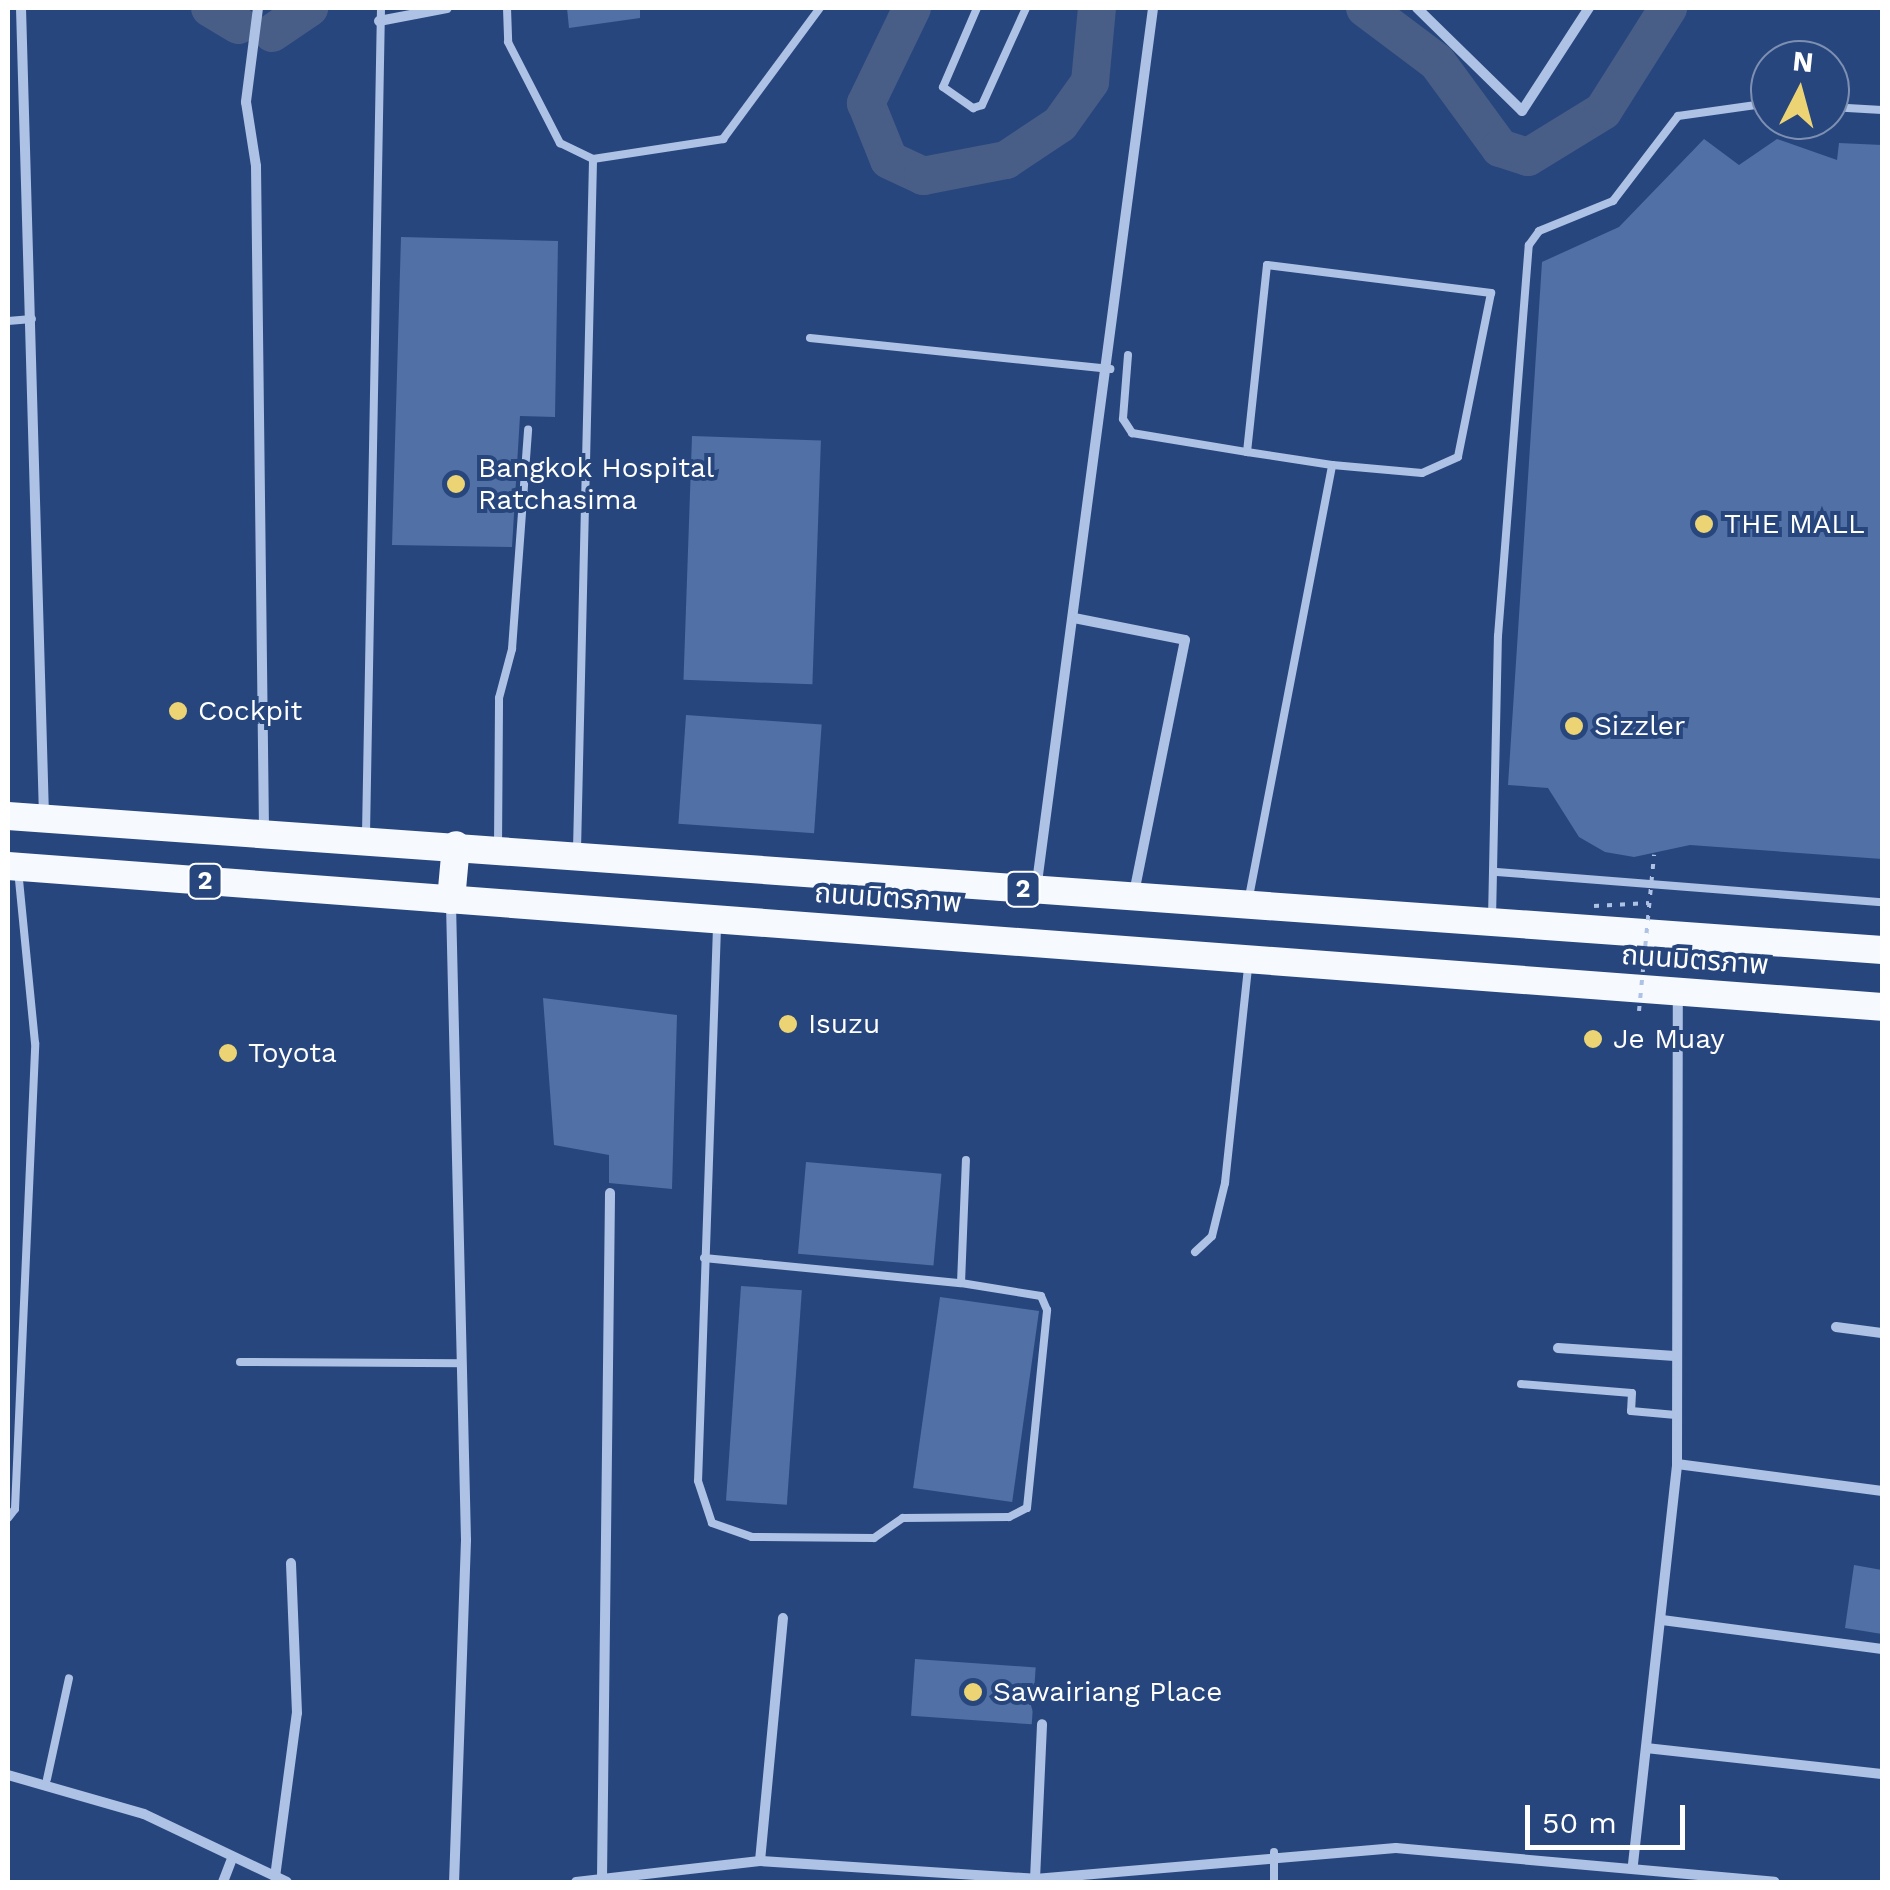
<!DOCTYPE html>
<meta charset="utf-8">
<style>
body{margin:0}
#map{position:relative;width:1890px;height:1890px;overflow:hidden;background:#28467e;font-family:"Work Sans","Noto Sans Thai",sans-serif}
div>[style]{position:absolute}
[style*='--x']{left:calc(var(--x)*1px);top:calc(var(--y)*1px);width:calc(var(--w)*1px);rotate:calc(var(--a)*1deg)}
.river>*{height:38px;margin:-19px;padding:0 19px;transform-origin:19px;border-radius:19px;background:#485e87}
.building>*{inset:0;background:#5070a6;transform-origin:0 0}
.path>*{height:4px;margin-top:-2px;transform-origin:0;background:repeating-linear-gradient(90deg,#aec2e5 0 5px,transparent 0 13px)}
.service>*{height:8px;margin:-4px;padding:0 4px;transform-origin:4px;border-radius:4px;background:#aec2e5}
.minor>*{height:10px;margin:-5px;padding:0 5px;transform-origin:5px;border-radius:5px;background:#aec2e5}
.trunk>*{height:28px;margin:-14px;padding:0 14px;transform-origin:14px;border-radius:14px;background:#f6f9fe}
.path-bridge>*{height:4px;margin-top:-2px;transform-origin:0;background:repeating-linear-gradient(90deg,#aec2e5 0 5px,transparent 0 13px)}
.dots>*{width:28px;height:28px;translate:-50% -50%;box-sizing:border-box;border:5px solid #28467e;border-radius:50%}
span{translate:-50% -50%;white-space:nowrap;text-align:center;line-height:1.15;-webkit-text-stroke:8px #28467e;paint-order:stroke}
.shield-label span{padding:2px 8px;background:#28467e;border:2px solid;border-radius:8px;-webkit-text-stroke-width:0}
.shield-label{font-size:25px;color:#fff;font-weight:700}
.poi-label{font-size:28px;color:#fff}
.left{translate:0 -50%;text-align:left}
.street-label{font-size:28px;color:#fff}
.frame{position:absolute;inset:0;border:10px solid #fff;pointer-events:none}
.north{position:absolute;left:1750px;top:40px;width:100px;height:100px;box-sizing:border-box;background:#28467e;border:2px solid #7e90b2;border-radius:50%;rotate:6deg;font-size:28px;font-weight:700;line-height:40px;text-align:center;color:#fff}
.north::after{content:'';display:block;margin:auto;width:35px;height:45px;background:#ecd374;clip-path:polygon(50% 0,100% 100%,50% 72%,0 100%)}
.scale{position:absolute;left:1525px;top:1805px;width:160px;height:45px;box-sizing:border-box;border:5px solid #fff;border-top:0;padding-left:12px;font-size:30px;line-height:35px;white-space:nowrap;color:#fff;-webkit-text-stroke:8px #28467e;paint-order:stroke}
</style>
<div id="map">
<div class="river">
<div style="--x:210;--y:8;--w:33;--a:31"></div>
<div style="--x:912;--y:8;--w:106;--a:115.8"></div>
<div style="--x:866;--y:103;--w:61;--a:68"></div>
<div style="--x:889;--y:160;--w:38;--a:25"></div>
<div style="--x:923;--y:176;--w:85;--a:-10.9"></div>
<div style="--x:1006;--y:160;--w:65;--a:-33.7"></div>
<div style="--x:1060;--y:124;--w:52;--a:-54.5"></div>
<div style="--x:1090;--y:82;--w:74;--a:-84.6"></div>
<div style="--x:1365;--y:8;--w:90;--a:36.9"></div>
<div style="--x:1437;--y:62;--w:107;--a:53.8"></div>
<div style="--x:1500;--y:148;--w:29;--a:18"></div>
<div style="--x:1528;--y:157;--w:88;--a:-31.5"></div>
<div style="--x:1603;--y:111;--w:122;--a:-57.7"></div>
<div style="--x:272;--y:33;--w:45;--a:-34"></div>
</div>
<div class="building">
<div style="clip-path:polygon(567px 8px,640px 8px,640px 18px,569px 28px)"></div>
<div style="clip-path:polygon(1704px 139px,1739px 165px,1777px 139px,1837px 160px,1839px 143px,1882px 145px,1882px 859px,1690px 845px,1634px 857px,1605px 852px,1579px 837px,1548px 788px,1508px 785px,1542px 262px,1619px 227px)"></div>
<div style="clip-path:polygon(401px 237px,558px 241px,555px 417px,520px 416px,512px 547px,392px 545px)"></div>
<div style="left:692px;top:436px;width:129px;height:244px;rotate:2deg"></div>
<div style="left:686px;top:715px;width:136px;height:109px;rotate:4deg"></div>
<div style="clip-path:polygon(543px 998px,677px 1015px,672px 1189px,609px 1183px,609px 1155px,554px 1145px)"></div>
<div style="left:806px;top:1162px;width:136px;height:92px;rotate:5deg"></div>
<div style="left:741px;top:1286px;width:61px;height:215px;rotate:4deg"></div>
<div style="left:940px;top:1297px;width:100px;height:193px;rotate:8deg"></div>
<div style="clip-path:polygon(1854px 1565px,1882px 1570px,1882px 1634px,1845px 1628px)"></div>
<div style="left:915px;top:1659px;width:121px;height:57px;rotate:4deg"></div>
</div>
<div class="path">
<div style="--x:1594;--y:906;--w:55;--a:-3.1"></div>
</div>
<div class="service">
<div style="--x:507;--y:8;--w:34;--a:88"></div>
<div style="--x:508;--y:42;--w:114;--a:62.8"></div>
<div style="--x:560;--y:143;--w:37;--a:26"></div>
<div style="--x:593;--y:159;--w:132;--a:-8.7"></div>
<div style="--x:723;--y:139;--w:163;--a:-53.5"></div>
<div style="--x:977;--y:8;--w:86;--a:113.3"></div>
<div style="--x:943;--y:87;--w:37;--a:35"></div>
<div style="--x:973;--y:108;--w:9;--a:-18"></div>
<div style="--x:982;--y:105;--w:107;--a:-65.6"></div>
<div style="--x:1830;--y:107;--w:52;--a:3.3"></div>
<div style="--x:8;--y:321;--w:24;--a:-5"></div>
<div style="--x:810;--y:338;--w:302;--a:5.9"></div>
<div style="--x:1128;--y:355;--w:64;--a:94.5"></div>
<div style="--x:1123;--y:419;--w:17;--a:57"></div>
<div style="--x:1132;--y:433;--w:117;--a:9.4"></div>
<div style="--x:366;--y:834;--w:826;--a:-88.96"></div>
<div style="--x:498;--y:847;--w:149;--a:-89.6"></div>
<div style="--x:499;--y:698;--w:51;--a:-75.1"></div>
<div style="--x:512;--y:649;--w:220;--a:-85.8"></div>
<div style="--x:577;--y:850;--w:691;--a:-88.67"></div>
<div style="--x:1497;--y:872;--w:386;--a:4.5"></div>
<div style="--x:1249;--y:897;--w:440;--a:-79.1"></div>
<div style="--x:1332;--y:465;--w:86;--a:-171.3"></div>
<div style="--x:1247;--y:452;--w:188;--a:-83.9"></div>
<div style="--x:1267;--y:265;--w:226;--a:7.1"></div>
<div style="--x:1491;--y:293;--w:167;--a:101.4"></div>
<div style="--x:1458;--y:457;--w:39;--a:156"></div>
<div style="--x:1422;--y:473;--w:90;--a:-174.9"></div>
<div style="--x:1492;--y:919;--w:283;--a:-88.8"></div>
<div style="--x:1498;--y:636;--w:392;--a:-85.5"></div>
<div style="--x:1529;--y:245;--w:17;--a:-54"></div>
<div style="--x:1539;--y:231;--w:80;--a:-22.1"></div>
<div style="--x:1613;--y:201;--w:107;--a:-52.6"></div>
<div style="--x:1678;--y:116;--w:93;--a:-8"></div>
<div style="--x:717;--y:927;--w:554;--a:91.96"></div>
<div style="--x:698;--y:1481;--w:44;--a:71.6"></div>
<div style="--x:712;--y:1523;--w:42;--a:19.3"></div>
<div style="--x:752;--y:1537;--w:122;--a:0.5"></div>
<div style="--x:874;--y:1538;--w:35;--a:-35"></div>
<div style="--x:903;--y:1518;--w:106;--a:-0.5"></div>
<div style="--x:1009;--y:1517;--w:20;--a:-27"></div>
<div style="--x:1027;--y:1508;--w:199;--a:-84.2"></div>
<div style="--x:1047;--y:1310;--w:15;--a:-113"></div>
<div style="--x:1041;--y:1296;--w:81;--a:-170.8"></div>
<div style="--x:961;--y:1283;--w:123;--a:-87.7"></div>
<div style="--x:1195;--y:1252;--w:23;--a:-43"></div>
<div style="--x:1212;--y:1236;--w:55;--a:-76.2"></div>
<div style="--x:1225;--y:1183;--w:217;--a:-83.9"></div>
<div style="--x:704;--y:1258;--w:258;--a:5.6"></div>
<div style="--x:240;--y:1362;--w:222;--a:0.3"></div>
<div style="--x:1521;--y:1384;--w:111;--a:4.6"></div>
<div style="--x:1632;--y:1393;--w:18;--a:93"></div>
<div style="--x:1631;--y:1411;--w:45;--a:5.1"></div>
<div style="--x:8;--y:1518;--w:11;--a:-52"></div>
<div style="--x:15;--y:1509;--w:466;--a:-87.5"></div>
<div style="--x:35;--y:1043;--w:173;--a:-95.6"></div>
<div style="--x:47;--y:1779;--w:103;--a:-77.7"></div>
<div style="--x:1274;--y:1852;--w:30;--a:90"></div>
</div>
<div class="minor">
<div style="--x:21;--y:8;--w:809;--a:88.37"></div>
<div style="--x:258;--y:8;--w:95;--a:97.3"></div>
<div style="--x:246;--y:102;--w:65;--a:81.1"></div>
<div style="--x:256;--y:166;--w:665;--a:89.31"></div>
<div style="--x:1417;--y:8;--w:147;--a:44.4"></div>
<div style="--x:1522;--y:111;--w:123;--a:-57"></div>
<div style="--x:379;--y:21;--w:69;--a:-10.8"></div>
<div style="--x:1074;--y:618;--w:113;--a:11.2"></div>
<div style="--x:1185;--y:640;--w:259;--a:101.4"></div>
<div style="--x:1036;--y:890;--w:890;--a:-82.44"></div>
<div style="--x:451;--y:904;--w:636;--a:88.65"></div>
<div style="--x:466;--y:1540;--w:342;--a:92"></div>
<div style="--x:1836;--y:1327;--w:46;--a:7.4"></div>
<div style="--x:1558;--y:1348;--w:117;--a:3.9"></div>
<div style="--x:1677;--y:1464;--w:207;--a:7.5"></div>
<div style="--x:1662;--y:1620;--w:222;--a:7.5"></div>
<div style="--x:1646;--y:1748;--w:237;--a:6.3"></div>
<div style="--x:8;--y:1775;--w:141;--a:16"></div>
<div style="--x:144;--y:1814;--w:158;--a:25.4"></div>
<div style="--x:760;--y:1861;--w:244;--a:-84.6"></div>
<div style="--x:1633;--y:1864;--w:402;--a:-83.7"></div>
<div style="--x:1677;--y:1464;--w:471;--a:-89.9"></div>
<div style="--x:275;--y:1877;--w:165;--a:-82.4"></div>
<div style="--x:297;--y:1713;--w:150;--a:-92.3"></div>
<div style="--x:602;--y:1879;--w:686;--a:-89.33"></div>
<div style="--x:1035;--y:1879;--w:155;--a:-87.4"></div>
<div style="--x:223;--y:1882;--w:26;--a:-69"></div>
<div style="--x:576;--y:1882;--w:185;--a:-6.5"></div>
<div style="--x:760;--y:1861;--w:276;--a:3.7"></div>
<div style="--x:1035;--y:1879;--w:362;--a:-4.9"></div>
<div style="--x:1396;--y:1848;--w:380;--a:5.1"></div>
</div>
<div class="trunk">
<div style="--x:8;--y:816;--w:1879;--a:4.09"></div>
<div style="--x:8;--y:866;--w:1879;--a:4.3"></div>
<div style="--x:451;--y:900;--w:55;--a:-84.8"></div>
</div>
<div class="path-bridge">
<div style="--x:1639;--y:1011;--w:157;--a:-84.5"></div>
</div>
<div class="dots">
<div style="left:456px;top:484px;background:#ecd374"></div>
<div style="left:1704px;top:524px;background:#ecd374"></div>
<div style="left:178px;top:711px;background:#ecd374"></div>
<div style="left:1574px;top:726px;background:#ecd374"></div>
<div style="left:788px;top:1024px;background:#ecd374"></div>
<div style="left:1593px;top:1039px;background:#ecd374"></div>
<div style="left:228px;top:1053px;background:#ecd374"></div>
<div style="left:973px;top:1692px;background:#ecd374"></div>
</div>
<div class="shield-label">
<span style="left:205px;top:881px">2</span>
<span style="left:1023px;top:889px">2</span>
</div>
<div class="poi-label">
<span class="left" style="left:478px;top:484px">Bangkok Hospital<br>Ratchasima</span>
<span class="left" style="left:1724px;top:524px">THE MALL</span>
<span class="left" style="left:198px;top:711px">Cockpit</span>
<span class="left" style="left:1594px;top:726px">Sizzler</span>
<span class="left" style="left:808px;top:1024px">Isuzu</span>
<span class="left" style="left:1613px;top:1039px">Je Muay</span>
<span class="left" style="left:248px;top:1053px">Toyota</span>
<span class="left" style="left:993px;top:1692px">Sawairiang Place</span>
</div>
<div class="street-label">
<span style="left:888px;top:898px;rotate:4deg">ถนนมิตรภาพ</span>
<span style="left:1695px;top:960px;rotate:4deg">ถนนมิตรภาพ</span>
</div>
<div class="frame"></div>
<div class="north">N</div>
<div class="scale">50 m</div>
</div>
